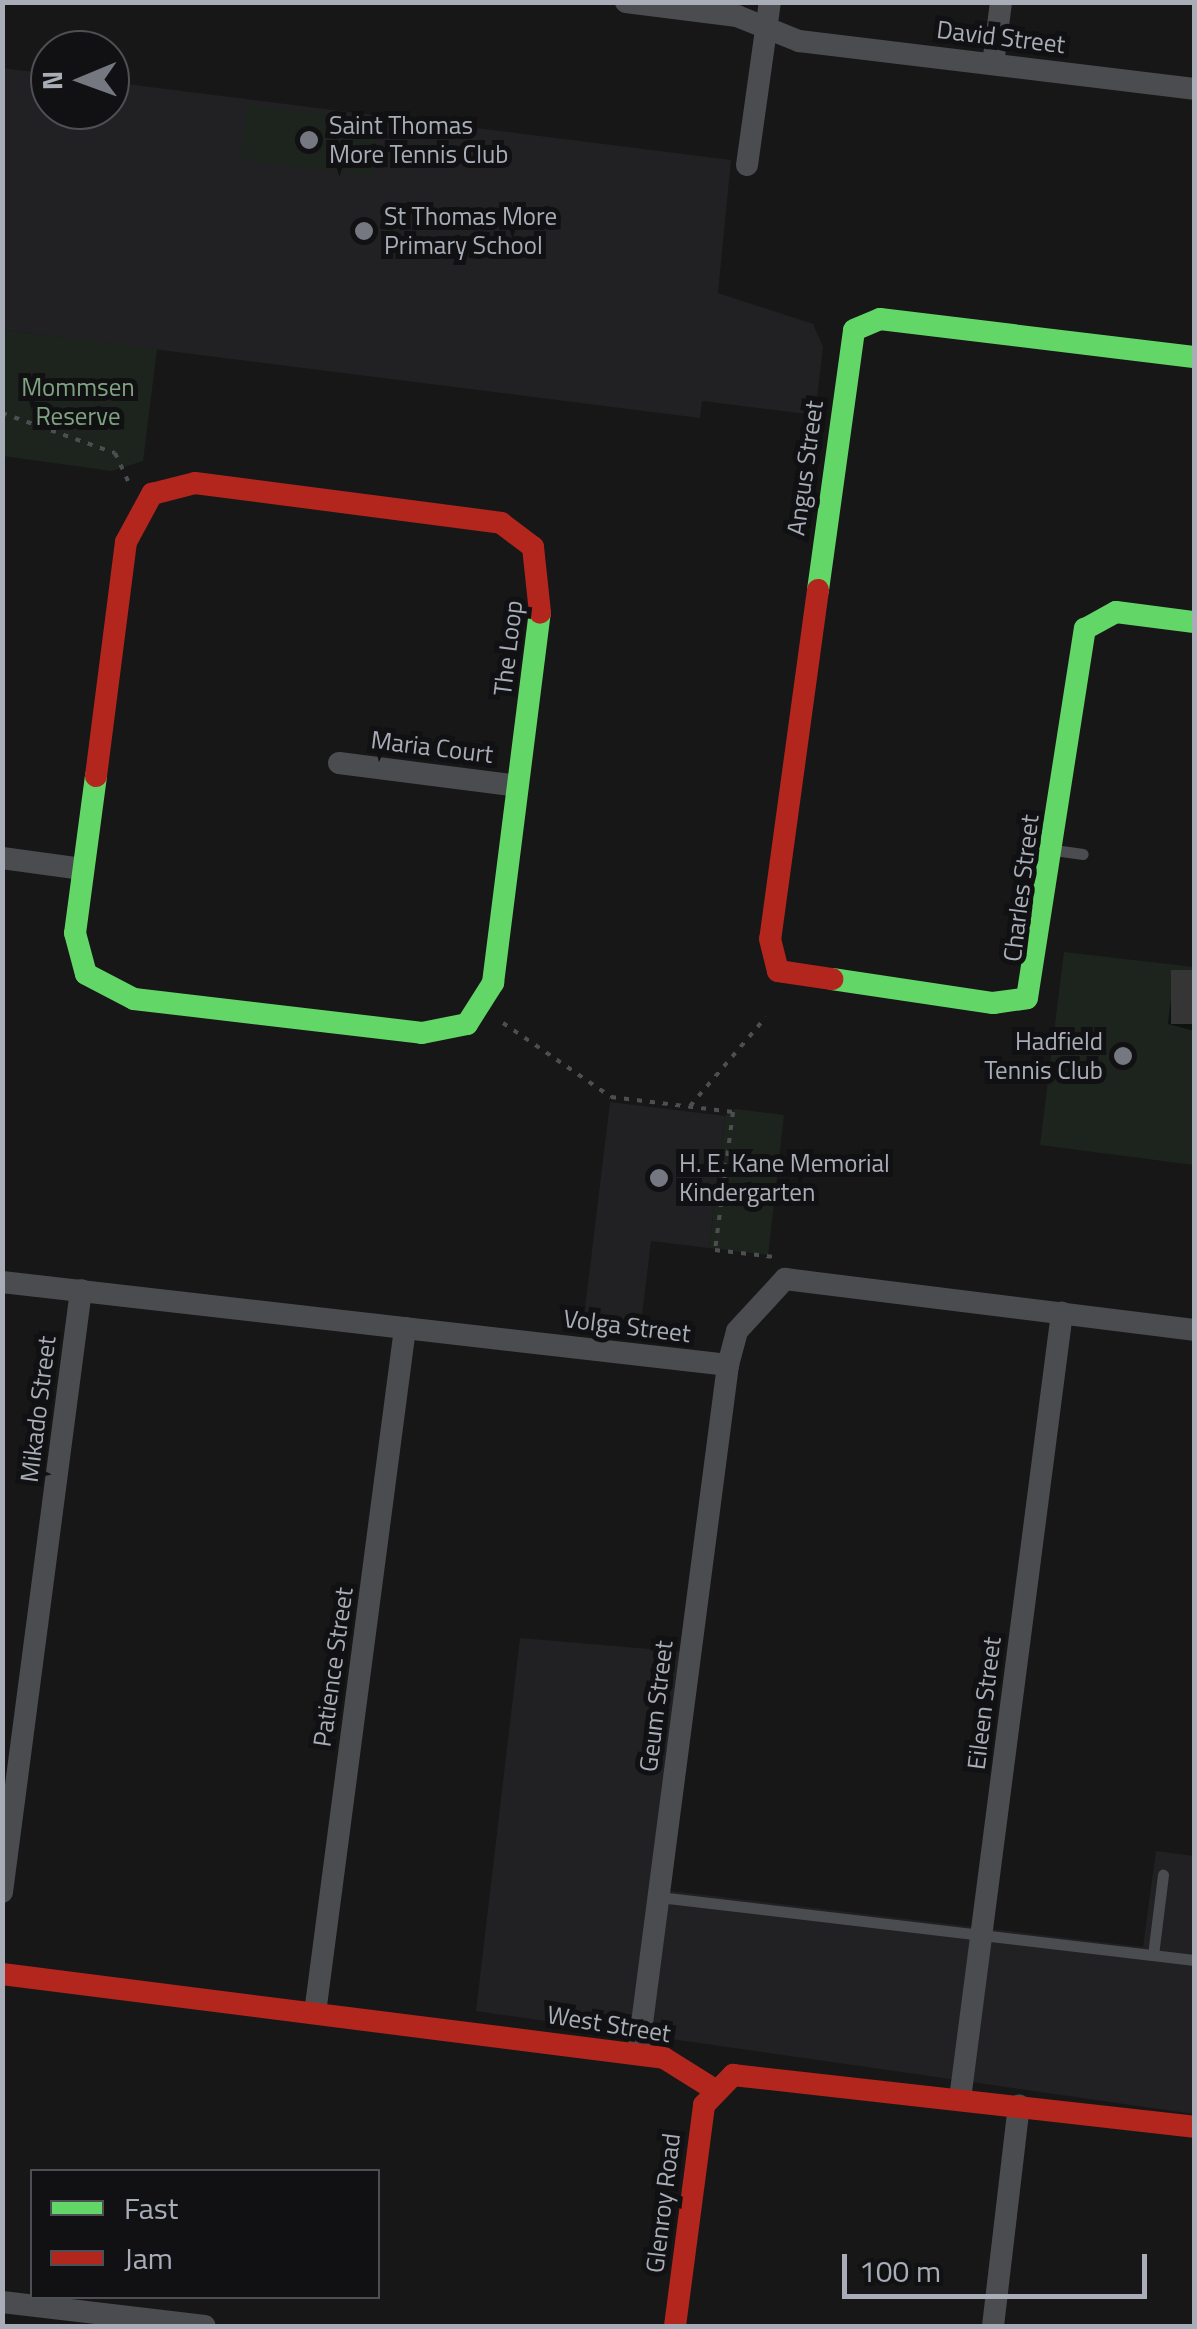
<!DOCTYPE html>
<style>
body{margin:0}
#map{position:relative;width:1197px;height:2329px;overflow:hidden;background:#171717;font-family:"Titillium Web",sans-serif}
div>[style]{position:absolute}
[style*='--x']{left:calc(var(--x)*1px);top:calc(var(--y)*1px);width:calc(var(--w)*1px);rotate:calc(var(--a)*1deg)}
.built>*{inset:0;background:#212123}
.green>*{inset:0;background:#1d241e;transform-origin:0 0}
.shadow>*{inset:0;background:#0007}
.building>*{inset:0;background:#353536;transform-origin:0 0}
.path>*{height:4px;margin-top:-2px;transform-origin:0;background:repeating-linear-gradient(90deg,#4d4e52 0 5px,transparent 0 13px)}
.lane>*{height:11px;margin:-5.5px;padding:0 5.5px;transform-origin:5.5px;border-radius:5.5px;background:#4b4c50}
.street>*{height:22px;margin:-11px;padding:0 11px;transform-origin:11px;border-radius:11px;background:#4b4c50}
.fast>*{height:22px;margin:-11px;padding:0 11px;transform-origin:11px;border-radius:11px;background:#63d668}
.jam>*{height:22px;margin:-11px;padding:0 11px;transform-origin:11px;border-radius:11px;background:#b3261e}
.dots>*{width:28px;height:28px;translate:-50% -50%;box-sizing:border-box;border:5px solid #111113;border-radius:50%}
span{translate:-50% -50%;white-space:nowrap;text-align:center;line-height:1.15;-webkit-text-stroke:10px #111113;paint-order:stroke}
.street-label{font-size:25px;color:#a8adb8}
.poi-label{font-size:25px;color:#a8adb8}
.left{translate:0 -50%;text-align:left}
.right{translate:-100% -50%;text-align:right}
.park-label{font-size:25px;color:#7fa381}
.frame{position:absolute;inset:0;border:5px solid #a8adb8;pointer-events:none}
.legend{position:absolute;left:30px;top:2169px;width:350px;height:130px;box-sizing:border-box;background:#111113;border:2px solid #4d4f55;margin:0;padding:12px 18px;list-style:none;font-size:30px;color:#a8adb8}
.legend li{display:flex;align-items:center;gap:20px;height:50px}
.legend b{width:50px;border:2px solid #4d4f55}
.north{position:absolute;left:30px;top:30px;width:100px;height:100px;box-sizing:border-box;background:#111113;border:2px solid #4d4f55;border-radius:50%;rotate:269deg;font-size:28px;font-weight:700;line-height:40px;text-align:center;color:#a8adb8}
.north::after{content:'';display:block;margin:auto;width:35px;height:45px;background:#757880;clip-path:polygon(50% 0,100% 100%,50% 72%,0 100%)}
.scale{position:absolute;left:842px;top:2254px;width:305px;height:45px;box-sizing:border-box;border:5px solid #a8adb8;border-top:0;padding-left:12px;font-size:30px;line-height:35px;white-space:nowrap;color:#a8adb8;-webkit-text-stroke:8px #111113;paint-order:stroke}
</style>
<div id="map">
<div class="built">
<div style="clip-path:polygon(2px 68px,50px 74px,50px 110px,110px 110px,110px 82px,731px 160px,718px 293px,813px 324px,823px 347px,815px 415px,702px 401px,700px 418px,3px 330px)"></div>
<div style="clip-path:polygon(610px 1102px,725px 1116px,709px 1248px,651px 1241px,640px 1332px,583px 1325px)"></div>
<div style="clip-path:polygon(520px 1638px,685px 1652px,662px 1890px,1143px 1947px,1156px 1851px,1194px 1856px,1194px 2114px,476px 2011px)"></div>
</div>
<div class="green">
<div style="left:247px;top:105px;width:132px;height:55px;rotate:7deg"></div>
<div style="clip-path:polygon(3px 330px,157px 349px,143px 461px,112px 471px,3px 456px)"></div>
<div style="clip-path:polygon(1064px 952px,1194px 967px,1194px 1165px,1040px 1145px)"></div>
<div style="clip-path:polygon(735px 1109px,784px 1115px,768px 1255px,709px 1248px,725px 1116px)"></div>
</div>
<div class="shadow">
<div style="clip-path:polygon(1174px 973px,1194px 973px,1194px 1031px,1168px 1024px)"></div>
</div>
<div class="building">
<div style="left:1171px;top:970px;width:23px;height:54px"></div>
</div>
<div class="path">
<div style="--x:2;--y:413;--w:120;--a:19.5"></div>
<div style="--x:115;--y:453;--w:31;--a:65"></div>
<div style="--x:503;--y:1023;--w:131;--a:34.4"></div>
<div style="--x:611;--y:1097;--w:123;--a:7"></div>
<div style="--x:733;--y:1112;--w:139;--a:97.4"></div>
<div style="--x:715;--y:1250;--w:59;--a:6.8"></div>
<div style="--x:690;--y:1106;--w:117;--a:-49.5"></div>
</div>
<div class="lane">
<div style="--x:1054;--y:850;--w:29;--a:8"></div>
<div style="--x:659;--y:1897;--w:539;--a:6.72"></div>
<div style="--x:1153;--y:1955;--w:81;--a:-82.9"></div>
</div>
<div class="street">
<div style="--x:626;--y:2;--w:112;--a:7.2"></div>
<div style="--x:737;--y:16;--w:67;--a:22"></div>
<div style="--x:799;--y:41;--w:398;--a:6.9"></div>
<div style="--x:993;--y:64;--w:63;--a:-82.6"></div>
<div style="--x:747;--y:165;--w:165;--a:-82"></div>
<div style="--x:339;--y:763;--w:180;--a:7.3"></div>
<div style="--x:2;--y:858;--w:81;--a:7.8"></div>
<div style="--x:2;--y:1282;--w:731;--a:6.52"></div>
<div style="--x:728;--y:1365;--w:35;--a:-75"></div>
<div style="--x:737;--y:1331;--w:71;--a:-47.3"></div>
<div style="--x:785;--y:1279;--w:412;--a:7.1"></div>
<div style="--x:2;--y:1892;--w:607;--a:-82.52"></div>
<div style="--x:315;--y:2013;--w:691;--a:-82.51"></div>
<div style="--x:638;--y:2054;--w:695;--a:-82.56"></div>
<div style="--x:960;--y:2099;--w:793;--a:-82.61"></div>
<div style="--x:2;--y:2302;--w:204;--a:6.7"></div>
<div style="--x:993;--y:2326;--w:222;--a:-83.3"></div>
</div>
<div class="fast">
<div style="--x:818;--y:590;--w:262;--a:-82.1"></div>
<div style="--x:854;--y:330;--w:28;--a:-23"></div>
<div style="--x:880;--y:319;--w:316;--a:6.9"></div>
<div style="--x:96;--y:776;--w:158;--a:97.6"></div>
<div style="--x:75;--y:933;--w:42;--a:75"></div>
<div style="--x:86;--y:974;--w:54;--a:27.5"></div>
<div style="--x:134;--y:999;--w:290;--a:6.7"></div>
<div style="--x:422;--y:1033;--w:46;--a:-11.3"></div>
<div style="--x:467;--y:1024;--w:49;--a:-57.6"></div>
<div style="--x:493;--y:983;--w:373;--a:-82.8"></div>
<div style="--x:832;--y:979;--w:163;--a:8.5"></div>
<div style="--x:993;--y:1003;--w:34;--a:-8"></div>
<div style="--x:1027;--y:998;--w:374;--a:-81.1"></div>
<div style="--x:1085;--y:629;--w:35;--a:-29"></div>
<div style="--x:1116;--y:612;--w:79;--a:7.3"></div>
</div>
<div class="jam">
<div style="--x:195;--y:483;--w:309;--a:7.4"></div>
<div style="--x:501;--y:523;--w:40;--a:37"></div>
<div style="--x:533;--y:547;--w:66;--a:83.9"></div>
<div style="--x:818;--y:590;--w:352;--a:97.8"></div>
<div style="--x:770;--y:939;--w:33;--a:76"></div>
<div style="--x:778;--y:971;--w:55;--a:8.4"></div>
<div style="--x:96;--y:776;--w:236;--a:-82.7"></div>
<div style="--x:126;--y:542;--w:55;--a:-61.6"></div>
<div style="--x:152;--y:494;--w:44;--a:-14.3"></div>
<div style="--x:2;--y:1974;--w:667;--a:7.23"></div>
<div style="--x:664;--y:2058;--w:57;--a:32"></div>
<div style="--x:675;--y:2326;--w:223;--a:-82.5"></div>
<div style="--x:704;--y:2105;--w:42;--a:-46"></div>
<div style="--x:733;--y:2075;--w:464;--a:6.4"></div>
</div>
<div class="dots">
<div style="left:309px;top:140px;background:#757880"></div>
<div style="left:364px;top:231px;background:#757880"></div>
<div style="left:1123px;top:1056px;background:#757880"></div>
<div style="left:659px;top:1178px;background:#757880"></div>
</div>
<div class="street-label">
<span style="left:1001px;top:37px;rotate:7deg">David Street</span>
<span style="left:805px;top:468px;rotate:-82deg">Angus Street</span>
<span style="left:508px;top:648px;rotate:-83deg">The Loop</span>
<span style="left:432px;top:747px;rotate:7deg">Maria Court</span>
<span style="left:1021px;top:888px;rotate:-83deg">Charles Street</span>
<span style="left:627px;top:1326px;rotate:7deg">Volga Street</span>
<span style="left:38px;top:1409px;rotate:-83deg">Mikado Street</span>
<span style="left:333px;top:1667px;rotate:-82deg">Patience Street</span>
<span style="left:984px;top:1703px;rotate:-83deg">Eileen Street</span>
<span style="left:656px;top:1706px;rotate:-83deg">Geum Street</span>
<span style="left:609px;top:2024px;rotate:9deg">West Street</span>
<span style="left:663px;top:2203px;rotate:-83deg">Glenroy Road</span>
</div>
<div class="poi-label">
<span class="left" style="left:329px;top:140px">Saint Thomas<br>More Tennis Club</span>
<span class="left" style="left:384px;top:231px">St Thomas More<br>Primary School</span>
<span class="right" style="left:1103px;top:1056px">Hadfield<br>Tennis Club</span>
<span class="left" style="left:679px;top:1178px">H. E. Kane Memorial<br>Kindergarten</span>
</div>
<div class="park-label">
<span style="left:78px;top:402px">Mommsen<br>Reserve</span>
</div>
<div class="frame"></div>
<ul class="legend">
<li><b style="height:12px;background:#63d668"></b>Fast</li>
<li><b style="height:12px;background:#b3261e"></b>Jam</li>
</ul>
<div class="north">N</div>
<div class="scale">100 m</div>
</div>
